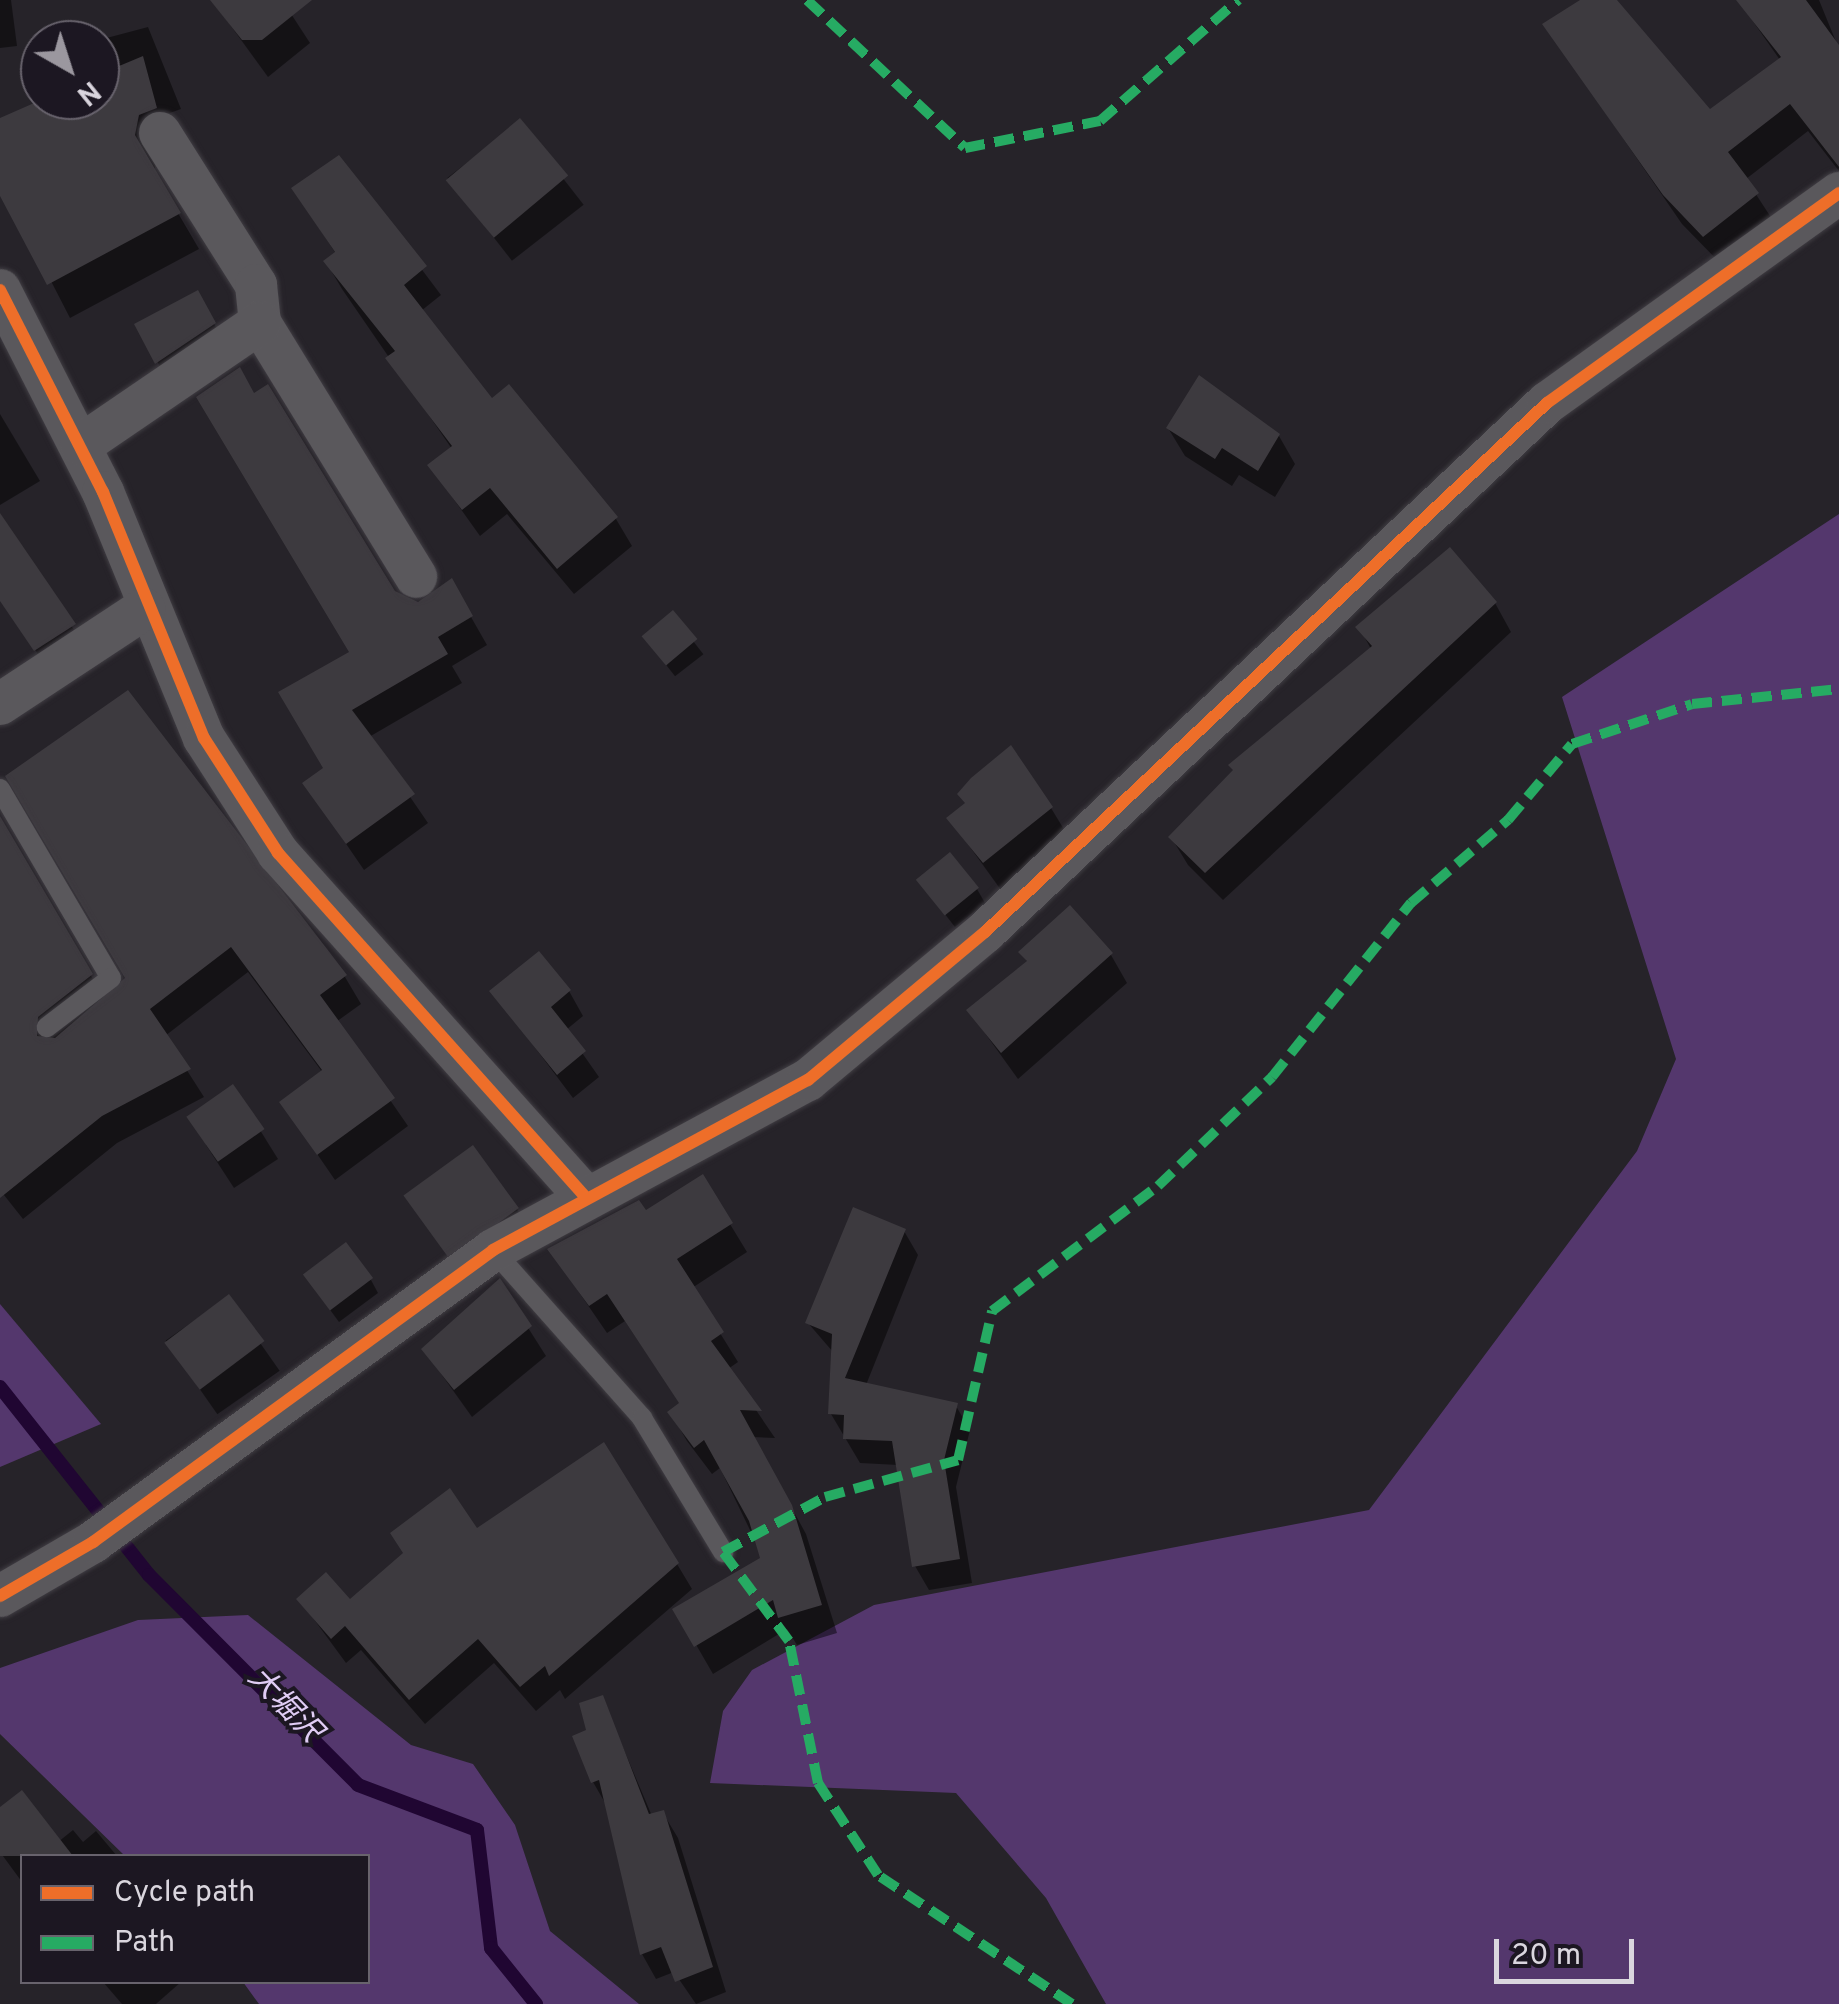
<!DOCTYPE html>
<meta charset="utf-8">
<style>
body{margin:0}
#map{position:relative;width:1839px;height:2004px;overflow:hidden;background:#262329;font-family:Overpass,"Noto Sans JP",sans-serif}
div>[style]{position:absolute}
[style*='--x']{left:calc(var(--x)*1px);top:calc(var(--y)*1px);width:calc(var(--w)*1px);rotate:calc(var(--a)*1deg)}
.green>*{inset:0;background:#54376d}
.shadow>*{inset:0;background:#0007;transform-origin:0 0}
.stream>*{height:14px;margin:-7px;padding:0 7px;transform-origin:7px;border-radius:7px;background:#200632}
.building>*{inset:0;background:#3d3a3f;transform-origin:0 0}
.roads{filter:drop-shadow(0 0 2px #403d43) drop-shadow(0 0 2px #403d43)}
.service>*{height:20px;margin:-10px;padding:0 10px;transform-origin:10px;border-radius:10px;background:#5a585c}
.minor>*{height:42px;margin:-21px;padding:0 21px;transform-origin:21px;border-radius:21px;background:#5a585c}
.quiet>*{height:10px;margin-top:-5px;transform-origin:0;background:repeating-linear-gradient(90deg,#26ab63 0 20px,transparent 0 30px)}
.cycleway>*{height:12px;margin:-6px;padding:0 6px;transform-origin:6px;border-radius:6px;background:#ee6e29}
span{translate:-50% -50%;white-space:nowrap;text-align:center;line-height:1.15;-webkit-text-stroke:8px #1c1722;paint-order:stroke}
.water-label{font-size:30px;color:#e0cdf5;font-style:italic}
.legend{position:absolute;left:20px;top:1854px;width:350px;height:130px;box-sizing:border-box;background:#1c1722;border:2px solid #68636d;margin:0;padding:12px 18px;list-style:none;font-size:30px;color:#dad6de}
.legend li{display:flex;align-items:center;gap:20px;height:50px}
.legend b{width:50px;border:2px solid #68636d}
.north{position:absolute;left:20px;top:20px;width:100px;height:100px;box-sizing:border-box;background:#1c1722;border:2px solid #68636d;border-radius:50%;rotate:141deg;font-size:28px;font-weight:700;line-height:40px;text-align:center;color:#dad6de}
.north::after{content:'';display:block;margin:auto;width:35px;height:45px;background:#9b979f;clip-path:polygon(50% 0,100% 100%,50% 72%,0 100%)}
.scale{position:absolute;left:1494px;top:1939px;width:140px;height:45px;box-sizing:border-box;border:5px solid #dad6de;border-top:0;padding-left:12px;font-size:30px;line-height:35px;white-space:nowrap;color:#dad6de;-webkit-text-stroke:8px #1c1722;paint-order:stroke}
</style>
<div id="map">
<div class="green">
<div style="clip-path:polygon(1839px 514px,1839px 2004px,1106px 2004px,1046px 1898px,956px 1793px,710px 1783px,723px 1711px,752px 1670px,874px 1605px,1369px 1510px,1637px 1151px,1676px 1059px,1562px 697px)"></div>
<div style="clip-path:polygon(0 1304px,101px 1424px,0 1467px)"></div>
<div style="clip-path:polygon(248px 1615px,411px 1745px,473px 1764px,515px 1825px,550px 1931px,639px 2004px,259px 2004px,243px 1982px,368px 1982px,368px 1856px,125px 1856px,0 1734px,0 1668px,138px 1620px)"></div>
</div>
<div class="shadow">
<div style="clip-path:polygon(0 0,11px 0,17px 46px,0 48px)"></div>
<div style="clip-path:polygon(212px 0,282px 0,310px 43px,268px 77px)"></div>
<div style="clip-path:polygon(1585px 0,1614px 0,1709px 112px,1780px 60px,1738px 0,1819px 0,1839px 49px,1839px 171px,1808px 131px,1746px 179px,1774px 222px,1720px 263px,1682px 224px,1545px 25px)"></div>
<div style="clip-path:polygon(148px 27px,181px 109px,167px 114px,154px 172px,199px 249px,70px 318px,0 182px,0 121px,47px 100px,100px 100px,99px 40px)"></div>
<div style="left:519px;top:122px;width:105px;height:91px;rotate:52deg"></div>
<div style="clip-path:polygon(338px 158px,441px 295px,421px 311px,491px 402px,616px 519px,632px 546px,574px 594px,507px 514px,480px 536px,430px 466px,452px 449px,342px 289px,326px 262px,336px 254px,294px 189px)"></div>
<div style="left:197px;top:293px;width:68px;height:68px;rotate:61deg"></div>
<div style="clip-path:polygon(254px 396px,394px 593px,418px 605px,451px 582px,487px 645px,452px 666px,462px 683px,369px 737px,428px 823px,364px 870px,305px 784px,326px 769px,352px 653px)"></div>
<div style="clip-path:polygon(0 414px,40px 481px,0 505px)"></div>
<div style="clip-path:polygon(1168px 428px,1279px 436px,1295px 464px,1275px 497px,1239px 475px,1232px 486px,1185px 456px)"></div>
<div style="clip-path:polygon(0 523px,86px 647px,49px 672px,0 593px)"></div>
<div style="clip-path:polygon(1495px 603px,1511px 632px,1223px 900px,1188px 865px,1171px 837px,1371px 649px,1359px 627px)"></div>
<div style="left:672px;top:614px;width:51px;height:36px;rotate:52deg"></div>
<div style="clip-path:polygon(127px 694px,345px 977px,361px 1004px,336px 1022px,408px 1126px,335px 1180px,282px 1103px,323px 1073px,248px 972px,165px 1036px,204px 1097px,117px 1143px,23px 1219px,0 1190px,0 819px,104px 998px,127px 977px)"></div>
<div style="clip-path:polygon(1051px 808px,1068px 836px,1001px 890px,949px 818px)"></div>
<div style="clip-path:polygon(919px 881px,977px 889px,985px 903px,955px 927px)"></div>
<div style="clip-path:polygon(1022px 952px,1111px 955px,1127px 983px,1018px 1079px,969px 1011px,1028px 963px)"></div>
<div style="clip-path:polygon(569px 991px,583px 1016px,566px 1030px,599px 1077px,573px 1098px,493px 992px)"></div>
<div style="clip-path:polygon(233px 1087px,278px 1159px,234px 1188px,206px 1145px)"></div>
<div style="clip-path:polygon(702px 1178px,747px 1252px,692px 1288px,738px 1362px,728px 1369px,775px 1438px,753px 1437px,806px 1534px,837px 1633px,797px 1645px,787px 1629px,713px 1674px,676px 1610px,764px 1559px,720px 1468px,712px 1474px,687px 1441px,670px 1412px,681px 1405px,625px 1321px,607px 1333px,550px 1250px,645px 1214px)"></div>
<div style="clip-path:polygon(407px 1196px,517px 1209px,533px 1237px,464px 1280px)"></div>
<div style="clip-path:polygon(904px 1231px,918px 1255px,866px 1385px,956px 1406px,970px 1430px,956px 1487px,972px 1583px,929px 1590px,915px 1566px,898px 1465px,860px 1463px,831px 1414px,833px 1352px,808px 1323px)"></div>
<div style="clip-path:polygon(371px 1280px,378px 1293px,339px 1322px,314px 1288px)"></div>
<div style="clip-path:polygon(499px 1282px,546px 1356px,472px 1417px,424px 1350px)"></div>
<div style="left:228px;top:1297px;width:90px;height:76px;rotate:55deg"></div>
<div style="clip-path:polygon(677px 1564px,692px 1589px,565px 1699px,560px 1690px,536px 1711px,494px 1663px,425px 1724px,361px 1650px,346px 1663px,299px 1599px,350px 1603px)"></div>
<div style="clip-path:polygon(602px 1698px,652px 1816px,663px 1813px,678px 1838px,726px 1992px,696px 2004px,674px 1972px,656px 1979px,642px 1954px,608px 1808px,593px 1782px)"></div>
<div style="clip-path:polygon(0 1810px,58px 1842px,73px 1830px,83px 1842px,96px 1831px,117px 1856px,22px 1856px,22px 1882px,0 1852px)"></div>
<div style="clip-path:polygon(103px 1982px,181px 1982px,156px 2004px,122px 2004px)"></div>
</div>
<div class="stream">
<div style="--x:0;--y:1387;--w:240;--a:51.6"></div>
<div style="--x:149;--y:1575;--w:296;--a:45.1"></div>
<div style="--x:358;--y:1785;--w:127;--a:20.7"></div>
<div style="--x:477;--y:1830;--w:119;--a:83.2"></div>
<div style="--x:491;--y:1948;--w:72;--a:51.2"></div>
</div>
<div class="building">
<div style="clip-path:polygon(210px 0,312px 0,262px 40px,242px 40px)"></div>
<div style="clip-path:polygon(1580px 0,1617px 0,1710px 109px,1781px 57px,1736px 0,1806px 0,1839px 45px,1839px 167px,1790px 104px,1728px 152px,1759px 193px,1703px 237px,1663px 195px,1542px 24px)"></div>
<div style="clip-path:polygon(143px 56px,157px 108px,139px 115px,135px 135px,181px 213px,47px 285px,0 196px,0 118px,41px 100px,100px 100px,100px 74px)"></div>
<div style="left:520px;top:118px;width:75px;height:97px;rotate:50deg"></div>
<div style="clip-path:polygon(339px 155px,427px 266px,404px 285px,492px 398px,509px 384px,618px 517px,557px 569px,490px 488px,462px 510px,427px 465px,452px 446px,385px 358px,395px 351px,323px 261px,335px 252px,291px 188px)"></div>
<div style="clip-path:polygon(198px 290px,216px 323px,155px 364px,134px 324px)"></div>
<div style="clip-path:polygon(240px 367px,254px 393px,268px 384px,395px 591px,418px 602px,452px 578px,473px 616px,438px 637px,448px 654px,352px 710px,415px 794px,346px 844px,302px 783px,323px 768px,278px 692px,349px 652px,196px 397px)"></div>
<div style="clip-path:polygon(1199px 375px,1280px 434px,1258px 471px,1222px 448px,1215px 459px,1166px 428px)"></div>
<div style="clip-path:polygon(0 513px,76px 624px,34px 651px,0 601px)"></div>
<div style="clip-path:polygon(1450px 547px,1497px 602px,1205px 873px,1168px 837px,1233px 770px,1228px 765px,1372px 646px,1355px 627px)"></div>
<div style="left:673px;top:610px;width:38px;height:41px;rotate:50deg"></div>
<div style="clip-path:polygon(128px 690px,347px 975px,320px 995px,395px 1098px,317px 1155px,279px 1102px,322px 1070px,231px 947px,150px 1009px,191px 1069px,102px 1116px,0 1198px,0 816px,93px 974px,38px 1017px,37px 1036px,55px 1038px,125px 978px,5px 776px)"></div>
<div style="clip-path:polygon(1011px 745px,1053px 807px,983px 863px,946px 818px,965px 803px,957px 794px,971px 778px)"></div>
<div style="left:950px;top:852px;width:46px;height:44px;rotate:51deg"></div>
<div style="clip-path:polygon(1070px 905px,1113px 953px,1001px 1053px,966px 1010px,1027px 961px,1018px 952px)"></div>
<div style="clip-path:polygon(539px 951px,571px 990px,551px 1007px,586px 1051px,557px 1075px,489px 991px)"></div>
<div style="left:233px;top:1084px;width:55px;height:57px;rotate:55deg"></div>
<div style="left:473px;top:1145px;width:78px;height:86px;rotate:54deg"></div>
<div style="clip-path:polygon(703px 1174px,733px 1223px,677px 1259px,724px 1332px,711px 1341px,762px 1411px,740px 1410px,792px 1505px,822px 1605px,778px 1618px,773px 1600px,694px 1647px,672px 1609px,760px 1558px,749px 1521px,704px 1440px,694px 1448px,667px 1412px,679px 1403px,607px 1294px,589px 1306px,547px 1249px,639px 1200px,646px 1210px)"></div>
<div style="clip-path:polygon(853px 1207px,906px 1229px,845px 1378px,958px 1403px,944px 1460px,960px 1559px,912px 1567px,892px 1441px,843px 1439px,844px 1415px,828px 1414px,832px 1334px,805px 1323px)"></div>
<div style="left:346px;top:1242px;width:45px;height:54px;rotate:53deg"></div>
<div style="clip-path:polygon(500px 1278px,532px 1326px,454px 1390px,421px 1349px)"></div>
<div style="left:229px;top:1294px;width:59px;height:81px;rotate:53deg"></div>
<div style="clip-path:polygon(604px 1442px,679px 1563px,549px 1676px,545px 1666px,520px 1687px,478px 1639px,409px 1700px,345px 1626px,331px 1639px,296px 1599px,326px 1572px,350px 1599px,403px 1553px,390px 1533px,450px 1488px,477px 1528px)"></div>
<div style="clip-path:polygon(603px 1695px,649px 1814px,664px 1810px,713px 1967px,675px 1982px,661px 1947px,640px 1955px,599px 1780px,591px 1783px,572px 1736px,586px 1730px,579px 1703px)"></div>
<div style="clip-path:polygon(22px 1790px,73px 1856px,0 1856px,0 1807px)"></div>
</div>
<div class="roads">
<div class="service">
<div style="--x:0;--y:789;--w:219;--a:59.6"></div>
<div style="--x:111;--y:978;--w:81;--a:142.6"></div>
<div style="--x:493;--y:1250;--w:225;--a:48.4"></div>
<div style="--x:642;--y:1418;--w:157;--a:58.8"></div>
</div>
<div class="minor">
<div style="--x:160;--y:133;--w:180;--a:57.7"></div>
<div style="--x:256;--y:285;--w:38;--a:84"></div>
<div style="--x:260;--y:323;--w:298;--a:58.4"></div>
<div style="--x:0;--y:290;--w:227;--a:63"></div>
<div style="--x:103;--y:492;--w:266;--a:67.7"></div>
<div style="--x:204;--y:738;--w:137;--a:57.2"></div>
<div style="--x:278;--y:853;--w:462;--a:48.2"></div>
<div style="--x:81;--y:445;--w:217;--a:-34.3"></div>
<div style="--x:0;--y:704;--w:173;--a:-33.4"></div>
<div style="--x:0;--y:1596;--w:108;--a:-30.1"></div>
<div style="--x:93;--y:1542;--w:495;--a:-36.1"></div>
<div style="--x:493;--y:1250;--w:358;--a:-28.4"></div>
<div style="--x:808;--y:1080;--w:231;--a:-39.9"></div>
<div style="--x:985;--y:932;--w:772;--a:-43.27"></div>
<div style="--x:1547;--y:403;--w:360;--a:-35.7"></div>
</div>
</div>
<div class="quiet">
<div style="--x:807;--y:0;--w:216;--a:43.1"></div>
<div style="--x:965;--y:148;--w:138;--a:-11.3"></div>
<div style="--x:1100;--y:121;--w:184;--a:-41.2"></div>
<div style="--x:1072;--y:2004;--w:233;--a:-146.4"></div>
<div style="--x:878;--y:1875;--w:110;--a:-123.1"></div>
<div style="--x:818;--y:1783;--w:145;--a:-101.5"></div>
<div style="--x:789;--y:1641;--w:111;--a:-126.6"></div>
<div style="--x:723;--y:1552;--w:116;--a:-28.3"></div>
<div style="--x:825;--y:1497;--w:138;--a:-15.5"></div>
<div style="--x:958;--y:1460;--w:153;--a:-77.1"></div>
<div style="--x:992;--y:1311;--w:208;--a:-37"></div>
<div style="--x:1158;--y:1186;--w:158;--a:-43.7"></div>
<div style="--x:1272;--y:1077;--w:223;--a:-51.4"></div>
<div style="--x:1411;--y:903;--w:128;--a:-40.6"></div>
<div style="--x:1508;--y:820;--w:99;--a:-49.9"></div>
<div style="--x:1572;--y:744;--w:126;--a:-18.4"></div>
<div style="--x:1692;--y:704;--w:148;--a:-5.8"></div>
</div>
<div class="cycleway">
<div style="--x:0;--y:290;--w:227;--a:63"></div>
<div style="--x:103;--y:492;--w:266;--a:67.7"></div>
<div style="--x:204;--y:738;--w:137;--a:57.2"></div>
<div style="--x:278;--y:853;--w:462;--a:48.2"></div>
<div style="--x:0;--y:1596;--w:108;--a:-30.1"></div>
<div style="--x:93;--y:1542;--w:495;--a:-36.1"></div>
<div style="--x:493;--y:1250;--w:358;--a:-28.4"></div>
<div style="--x:808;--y:1080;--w:231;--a:-39.9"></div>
<div style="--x:985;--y:932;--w:772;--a:-43.27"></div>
<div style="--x:1547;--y:403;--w:360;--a:-35.7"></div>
</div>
<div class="water-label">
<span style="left:283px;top:1706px;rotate:46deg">大堀沢</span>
</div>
<ul class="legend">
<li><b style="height:12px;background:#ee6e29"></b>Cycle path</li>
<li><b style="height:12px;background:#26ab63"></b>Path</li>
</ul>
<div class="north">N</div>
<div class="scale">20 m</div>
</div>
